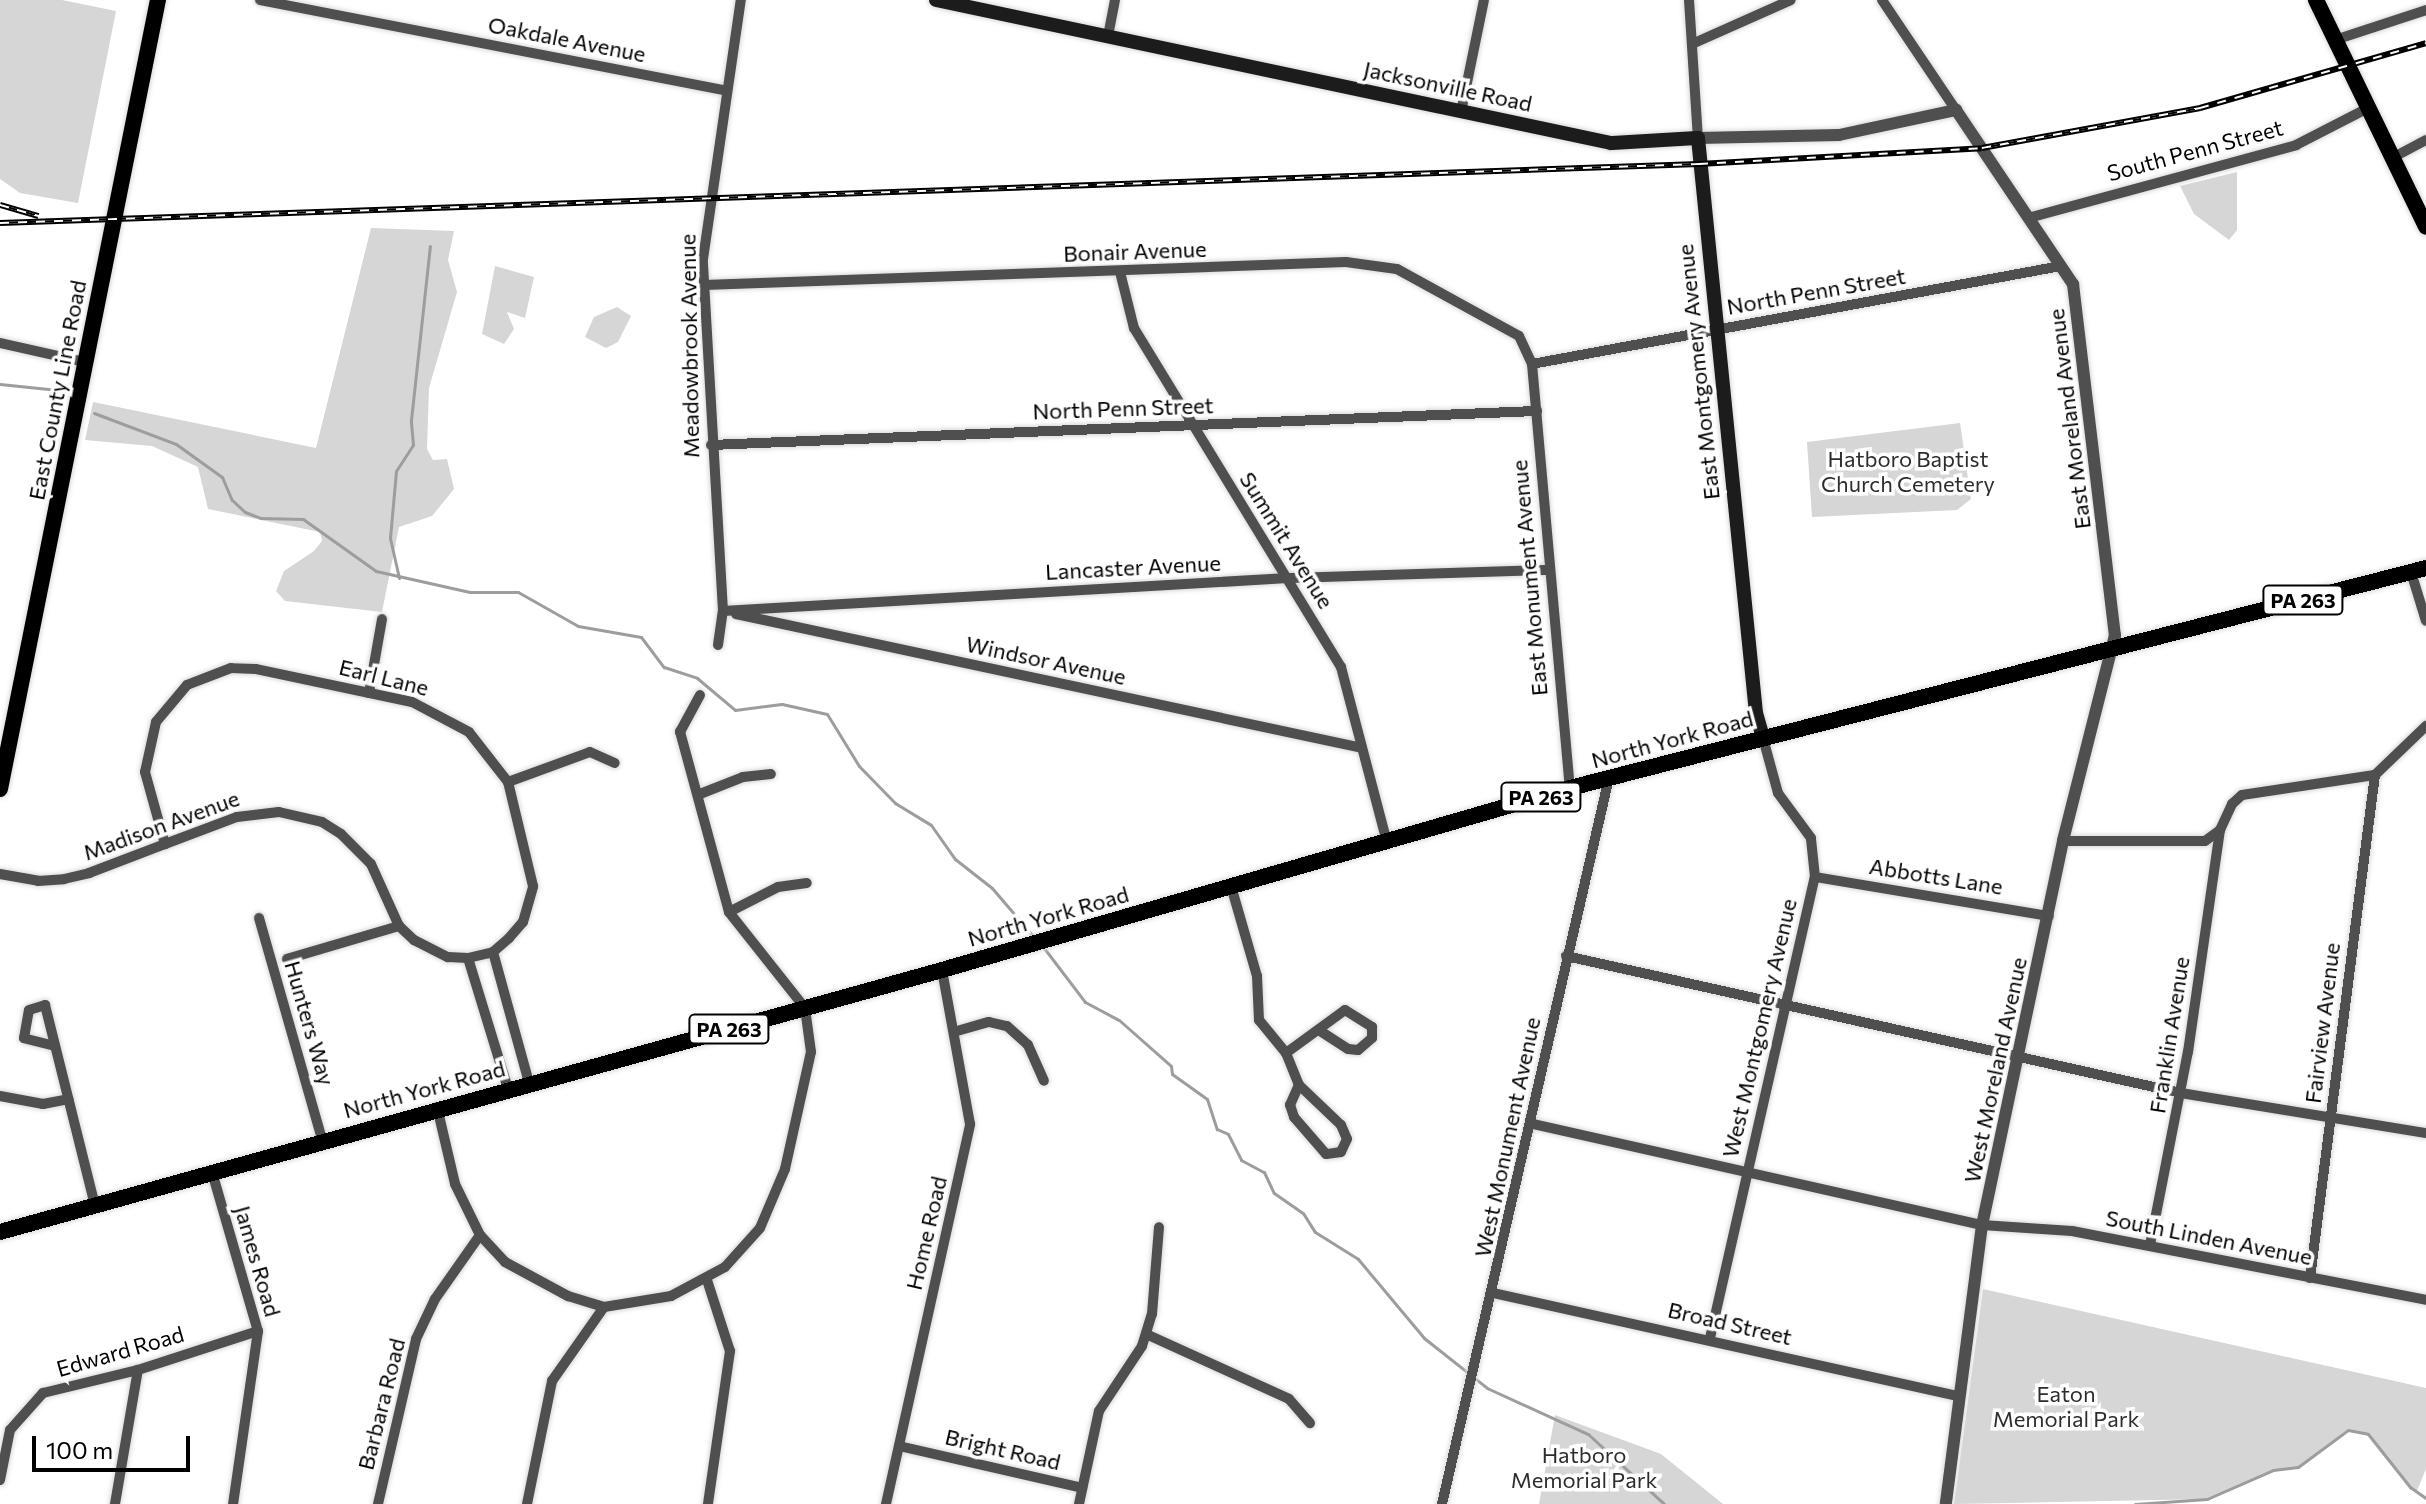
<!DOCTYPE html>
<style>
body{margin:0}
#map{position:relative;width:2426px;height:1504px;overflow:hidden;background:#fff;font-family:Commissioner,sans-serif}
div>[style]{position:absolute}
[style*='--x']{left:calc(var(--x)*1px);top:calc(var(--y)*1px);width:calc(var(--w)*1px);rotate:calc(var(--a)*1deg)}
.green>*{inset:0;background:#d6d6d6}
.stream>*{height:3px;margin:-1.5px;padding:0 1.5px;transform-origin:1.5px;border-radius:1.5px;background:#9d9d9d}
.roads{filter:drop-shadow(0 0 2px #dbdbdb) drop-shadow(0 0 2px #dbdbdb)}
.minor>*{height:10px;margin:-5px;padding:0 5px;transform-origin:5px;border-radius:5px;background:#4f4f4f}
.tertiary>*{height:12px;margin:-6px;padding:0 6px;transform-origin:6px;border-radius:6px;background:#4f4f4f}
.secondary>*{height:14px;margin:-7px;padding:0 7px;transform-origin:7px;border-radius:7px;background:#1c1c1c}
.primary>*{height:16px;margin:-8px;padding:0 8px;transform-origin:8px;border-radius:8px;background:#000}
.trunk>*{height:16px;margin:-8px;padding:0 8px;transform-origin:8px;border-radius:8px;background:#000}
.rail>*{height:6px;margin-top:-3px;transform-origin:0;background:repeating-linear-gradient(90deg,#fff 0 9px,#000 0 18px);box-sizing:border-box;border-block:2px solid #000}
span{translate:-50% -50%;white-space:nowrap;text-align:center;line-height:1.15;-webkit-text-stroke:7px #fff;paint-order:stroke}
.shield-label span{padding:2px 6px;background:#fff;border:2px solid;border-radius:6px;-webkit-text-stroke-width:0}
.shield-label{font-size:20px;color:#000;font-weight:700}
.street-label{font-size:22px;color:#000}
.park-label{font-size:22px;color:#2d2d2d}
.scale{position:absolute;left:32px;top:1436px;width:158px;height:36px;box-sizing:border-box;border:4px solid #000;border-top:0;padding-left:10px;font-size:24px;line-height:28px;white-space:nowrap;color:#000;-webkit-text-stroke:6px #fff;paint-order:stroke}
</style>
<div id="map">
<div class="green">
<div style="clip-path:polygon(0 0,62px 0,116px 11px,78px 203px,20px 193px,0 179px)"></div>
<div style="clip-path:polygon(2237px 172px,2237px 230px,2229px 240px,2194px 214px,2180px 186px)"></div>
<div style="clip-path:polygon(371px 228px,454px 231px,448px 260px,457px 292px,429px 388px,427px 449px,433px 460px,447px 459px,454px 489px,432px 516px,399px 527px,382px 612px,285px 601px,276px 591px,284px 571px,314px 551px,322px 541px,320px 532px,208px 509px,198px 467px,152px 446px,85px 440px,93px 402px,316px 448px)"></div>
<div style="clip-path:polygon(495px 266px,534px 277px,525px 318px,507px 312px,514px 329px,504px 344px,482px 334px)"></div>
<div style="clip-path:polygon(617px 307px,631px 316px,618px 342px,606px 348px,585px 337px,594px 317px)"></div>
<div style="clip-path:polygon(1960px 423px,1971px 499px,1957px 510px,1812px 517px,1807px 442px)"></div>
<div style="clip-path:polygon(1983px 1289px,2426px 1388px,2426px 1469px,2416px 1493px,2368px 1434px,2348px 1430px,2298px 1467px,2273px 1470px,2207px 1499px,1954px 1504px)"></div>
<div style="clip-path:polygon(1555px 1415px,1661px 1454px,1723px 1504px,1539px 1504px)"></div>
</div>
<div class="stream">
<div style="--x:0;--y:384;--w:58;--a:5.9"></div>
<div style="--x:94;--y:413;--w:88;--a:20.7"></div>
<div style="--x:176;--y:444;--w:57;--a:35.7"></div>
<div style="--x:222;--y:477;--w:25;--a:67"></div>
<div style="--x:232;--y:500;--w:18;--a:43"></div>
<div style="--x:245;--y:512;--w:17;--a:21"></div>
<div style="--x:261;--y:518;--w:42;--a:1.4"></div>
<div style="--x:303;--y:519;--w:90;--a:35.5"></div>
<div style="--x:376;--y:571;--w:96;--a:12.6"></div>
<div style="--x:470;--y:592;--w:48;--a:0"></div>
<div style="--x:518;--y:592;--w:69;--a:29.5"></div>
<div style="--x:578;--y:626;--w:64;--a:9.9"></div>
<div style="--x:641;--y:637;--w:38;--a:53"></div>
<div style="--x:664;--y:667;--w:35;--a:18"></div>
<div style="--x:697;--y:678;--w:50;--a:40.1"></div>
<div style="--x:735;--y:710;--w:47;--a:-7.3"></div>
<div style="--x:782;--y:704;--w:46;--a:12.5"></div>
<div style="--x:827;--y:714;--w:61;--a:58.4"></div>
<div style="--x:859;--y:766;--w:52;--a:45.8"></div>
<div style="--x:895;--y:803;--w:42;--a:31.4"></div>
<div style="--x:931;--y:825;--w:42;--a:54.8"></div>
<div style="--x:955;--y:859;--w:47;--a:38.1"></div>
<div style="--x:992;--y:888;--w:63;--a:49.5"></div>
<div style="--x:399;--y:578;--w:41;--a:-102.7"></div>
<div style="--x:390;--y:538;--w:67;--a:-84.9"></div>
<div style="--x:396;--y:471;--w:31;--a:-57"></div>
<div style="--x:413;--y:445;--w:25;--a:-95"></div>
<div style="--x:411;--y:420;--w:175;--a:-83.8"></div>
<div style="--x:1044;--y:948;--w:68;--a:52.8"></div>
<div style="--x:1085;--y:1002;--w:38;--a:28"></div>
<div style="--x:1119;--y:1020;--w:69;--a:41.5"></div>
<div style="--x:1171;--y:1066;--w:8;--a:83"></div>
<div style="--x:1172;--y:1074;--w:43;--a:35.5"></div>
<div style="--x:1207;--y:1099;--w:32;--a:72"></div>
<div style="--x:1217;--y:1129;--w:12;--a:24"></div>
<div style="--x:1228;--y:1134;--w:29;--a:63"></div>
<div style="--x:1241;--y:1160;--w:26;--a:28"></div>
<div style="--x:1264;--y:1172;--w:23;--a:65"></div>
<div style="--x:1274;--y:1193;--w:35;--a:35"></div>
<div style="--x:1303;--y:1213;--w:22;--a:58"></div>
<div style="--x:1315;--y:1232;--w:51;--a:32.1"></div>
<div style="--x:1358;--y:1259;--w:103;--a:50.1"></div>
<div style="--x:1424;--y:1338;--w:80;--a:38.4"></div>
<div style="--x:1487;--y:1388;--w:111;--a:24.5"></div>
<div style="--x:1588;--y:1434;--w:103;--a:42.6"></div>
<div style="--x:2135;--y:1504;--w:72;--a:-4"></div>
<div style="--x:2207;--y:1499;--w:72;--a:-23.7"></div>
<div style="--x:2273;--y:1470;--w:25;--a:-7"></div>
<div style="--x:2298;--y:1467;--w:62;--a:-36.5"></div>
<div style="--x:2348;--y:1430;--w:20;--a:11"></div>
<div style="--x:2368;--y:1434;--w:68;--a:51.6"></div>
<div style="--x:2410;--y:1487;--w:19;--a:35"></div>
</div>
<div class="roads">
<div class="minor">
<div style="--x:260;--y:0;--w:474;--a:11"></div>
<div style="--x:1689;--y:0;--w:138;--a:86.3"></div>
<div style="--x:1882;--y:0;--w:133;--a:56.1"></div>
<div style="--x:1108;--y:36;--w:37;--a:-79"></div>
<div style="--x:2335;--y:40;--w:96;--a:-18.2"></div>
<div style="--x:1692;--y:44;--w:108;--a:-24"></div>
<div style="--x:1461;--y:112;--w:114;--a:-78.4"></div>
<div style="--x:2392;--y:158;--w:38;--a:-28"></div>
<div style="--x:2028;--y:218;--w:278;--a:-15.2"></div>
<div style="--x:2296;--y:145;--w:81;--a:-27.2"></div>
<div style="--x:1120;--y:272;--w:58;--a:76"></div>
<div style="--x:1134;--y:328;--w:397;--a:58.6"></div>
<div style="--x:1341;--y:667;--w:181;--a:75.3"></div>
<div style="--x:704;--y:285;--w:642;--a:-2.05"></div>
<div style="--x:1346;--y:262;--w:51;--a:7.8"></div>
<div style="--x:1397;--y:269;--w:139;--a:28.8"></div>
<div style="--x:1519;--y:336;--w:31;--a:65"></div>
<div style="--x:1532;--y:364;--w:426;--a:84.9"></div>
<div style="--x:0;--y:343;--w:87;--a:12.6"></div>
<div style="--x:1532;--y:364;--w:538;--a:-10.5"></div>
<div style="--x:711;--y:445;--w:827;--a:-2.36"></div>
<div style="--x:2411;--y:572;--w:51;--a:73"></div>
<div style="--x:723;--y:611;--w:566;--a:-3.34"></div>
<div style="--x:1288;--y:578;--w:259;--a:-1.8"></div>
<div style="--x:736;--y:614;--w:640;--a:12.08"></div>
<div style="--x:718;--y:645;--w:34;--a:-82"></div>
<div style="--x:723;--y:611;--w:353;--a:-93.3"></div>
<div style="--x:703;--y:259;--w:262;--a:-81.7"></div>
<div style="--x:369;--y:693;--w:75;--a:-80"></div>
<div style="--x:508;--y:782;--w:87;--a:-20.1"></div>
<div style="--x:590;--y:752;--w:27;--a:24"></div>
<div style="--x:700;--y:794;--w:46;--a:-21.6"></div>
<div style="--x:743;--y:777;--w:28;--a:-6"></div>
<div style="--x:2063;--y:841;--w:142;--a:0"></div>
<div style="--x:2205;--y:841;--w:19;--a:-36"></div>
<div style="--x:2220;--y:830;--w:29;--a:-65"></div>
<div style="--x:2232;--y:804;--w:13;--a:-42"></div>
<div style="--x:2242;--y:795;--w:134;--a:-8.6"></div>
<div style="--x:2375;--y:775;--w:71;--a:-43.9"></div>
<div style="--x:0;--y:874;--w:39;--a:10"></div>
<div style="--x:38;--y:881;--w:26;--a:-4"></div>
<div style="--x:64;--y:879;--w:26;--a:-13"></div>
<div style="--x:89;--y:873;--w:81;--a:-20.9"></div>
<div style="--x:165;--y:844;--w:77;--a:-20.6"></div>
<div style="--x:237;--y:817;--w:42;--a:-6.8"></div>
<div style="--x:279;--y:812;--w:44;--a:13.1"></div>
<div style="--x:322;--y:822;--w:22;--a:32"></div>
<div style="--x:341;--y:834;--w:42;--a:45"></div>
<div style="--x:371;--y:864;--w:68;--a:65.7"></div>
<div style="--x:399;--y:926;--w:21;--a:43"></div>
<div style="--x:414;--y:940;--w:38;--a:27"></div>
<div style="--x:448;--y:957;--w:20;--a:3"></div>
<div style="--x:468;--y:958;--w:26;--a:-13"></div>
<div style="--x:493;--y:952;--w:21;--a:-41"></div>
<div style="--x:509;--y:938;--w:21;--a:-49"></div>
<div style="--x:523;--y:922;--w:37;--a:-74"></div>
<div style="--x:533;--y:886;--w:107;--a:-103.5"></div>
<div style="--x:508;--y:782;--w:63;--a:-128"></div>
<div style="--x:469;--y:732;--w:64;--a:-152.2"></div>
<div style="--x:412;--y:702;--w:159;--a:-168.1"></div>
<div style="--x:256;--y:669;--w:25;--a:-178"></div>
<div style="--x:231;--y:668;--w:47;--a:158.9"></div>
<div style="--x:187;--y:685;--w:48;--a:130"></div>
<div style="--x:156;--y:722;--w:51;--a:102.4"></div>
<div style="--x:145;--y:772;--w:75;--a:74.5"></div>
<div style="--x:1815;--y:877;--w:237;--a:9.5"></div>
<div style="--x:1231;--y:886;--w:94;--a:73.9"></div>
<div style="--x:1257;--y:976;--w:44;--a:87.4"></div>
<div style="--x:1259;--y:1020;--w:43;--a:50.7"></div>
<div style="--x:1286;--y:1053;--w:35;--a:68"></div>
<div style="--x:1299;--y:1085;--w:58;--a:43.6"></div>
<div style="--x:1341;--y:1125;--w:15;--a:67"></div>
<div style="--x:1347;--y:1139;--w:14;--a:115"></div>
<div style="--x:1341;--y:1152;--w:15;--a:172"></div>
<div style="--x:1326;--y:1154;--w:49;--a:-130.9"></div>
<div style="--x:1294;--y:1117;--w:13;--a:-108"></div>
<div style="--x:1290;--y:1105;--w:22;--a:-66"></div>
<div style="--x:729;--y:912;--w:55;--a:-27"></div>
<div style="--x:778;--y:887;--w:29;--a:-8"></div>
<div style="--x:259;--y:918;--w:230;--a:74.1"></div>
<div style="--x:493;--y:952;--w:136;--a:74.6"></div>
<div style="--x:1566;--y:956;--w:630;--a:12.56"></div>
<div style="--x:2181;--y:1093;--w:248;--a:9.3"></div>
<div style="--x:468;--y:958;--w:137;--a:73"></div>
<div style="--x:287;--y:959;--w:117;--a:-16.4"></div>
<div style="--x:957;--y:1031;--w:33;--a:-16"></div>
<div style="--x:989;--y:1022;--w:18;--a:13"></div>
<div style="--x:1007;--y:1026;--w:28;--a:42"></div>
<div style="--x:1028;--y:1045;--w:39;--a:66"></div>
<div style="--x:55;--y:1046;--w:32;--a:-166"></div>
<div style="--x:24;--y:1038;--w:28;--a:-80"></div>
<div style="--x:29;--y:1010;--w:17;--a:-17"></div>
<div style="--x:45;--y:1005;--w:207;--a:76"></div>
<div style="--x:1286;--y:1053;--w:73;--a:-36.1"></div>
<div style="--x:1345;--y:1010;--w:32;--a:32"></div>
<div style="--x:1372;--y:1027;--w:11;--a:90"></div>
<div style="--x:1372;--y:1038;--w:18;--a:139"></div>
<div style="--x:1358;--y:1050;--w:10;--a:-174"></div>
<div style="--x:1348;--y:1049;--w:35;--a:-147"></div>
<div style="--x:0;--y:1096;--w:44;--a:10.5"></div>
<div style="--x:43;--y:1104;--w:26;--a:-11"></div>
<div style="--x:437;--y:1107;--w:79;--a:76.8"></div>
<div style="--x:455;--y:1184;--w:57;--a:63.9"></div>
<div style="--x:480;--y:1235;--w:37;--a:47"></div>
<div style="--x:505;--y:1262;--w:72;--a:28.4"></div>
<div style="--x:568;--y:1296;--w:38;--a:17"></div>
<div style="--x:604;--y:1307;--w:68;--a:-9.3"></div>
<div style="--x:671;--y:1296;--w:61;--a:-28.2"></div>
<div style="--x:725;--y:1267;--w:52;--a:-48.1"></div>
<div style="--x:760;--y:1228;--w:64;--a:-67"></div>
<div style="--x:785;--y:1169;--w:120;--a:-77.5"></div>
<div style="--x:811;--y:1052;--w:44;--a:-97.8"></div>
<div style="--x:805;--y:1008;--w:122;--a:-128.4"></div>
<div style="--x:729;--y:912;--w:187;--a:-105.2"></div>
<div style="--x:680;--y:732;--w:42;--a:-61.6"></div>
<div style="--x:1533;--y:1124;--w:460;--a:12.7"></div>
<div style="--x:1982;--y:1225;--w:90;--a:3.8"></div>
<div style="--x:2072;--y:1231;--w:361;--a:11"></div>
<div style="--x:212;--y:1172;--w:166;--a:73.9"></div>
<div style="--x:258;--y:1331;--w:175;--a:98.2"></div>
<div style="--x:2150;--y:1245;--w:197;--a:-78.9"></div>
<div style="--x:2188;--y:1052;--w:224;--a:-81.8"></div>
<div style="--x:2310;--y:1278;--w:507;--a:-82.64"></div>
<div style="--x:707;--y:1280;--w:75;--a:72.1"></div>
<div style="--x:730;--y:1351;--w:155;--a:98.2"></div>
<div style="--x:1493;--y:1293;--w:476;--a:12.5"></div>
<div style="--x:1146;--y:1334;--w:157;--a:24.4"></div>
<div style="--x:1289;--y:1399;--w:32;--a:49"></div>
<div style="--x:1710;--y:1338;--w:473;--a:-77.2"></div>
<div style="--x:1815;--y:877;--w:39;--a:-96"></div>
<div style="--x:1811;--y:838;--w:56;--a:-126.3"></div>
<div style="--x:1778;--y:793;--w:57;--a:-105.3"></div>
<div style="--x:899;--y:1446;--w:188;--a:12.9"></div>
<div style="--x:0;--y:1480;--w:51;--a:-78.7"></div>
<div style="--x:10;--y:1430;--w:50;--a:-48.3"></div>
<div style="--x:43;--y:1393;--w:98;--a:-13.6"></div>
<div style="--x:138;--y:1370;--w:126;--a:-18"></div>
<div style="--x:115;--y:1504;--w:136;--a:-80.3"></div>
<div style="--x:378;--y:1504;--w:169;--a:-77"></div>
<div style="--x:416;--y:1339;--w:44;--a:-64.6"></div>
<div style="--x:435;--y:1299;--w:78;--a:-54.9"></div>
<div style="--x:527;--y:1504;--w:126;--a:-78.5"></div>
<div style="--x:552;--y:1381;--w:90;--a:-54.9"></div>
<div style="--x:886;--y:1504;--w:389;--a:-77.5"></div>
<div style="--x:970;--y:1124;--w:157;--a:-100.3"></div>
<div style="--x:1079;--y:1504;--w:95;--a:-77.9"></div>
<div style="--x:1099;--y:1411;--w:78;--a:-56.5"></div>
<div style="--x:1142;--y:1346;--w:34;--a:-73"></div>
<div style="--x:1152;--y:1314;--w:87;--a:-85.4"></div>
<div style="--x:1442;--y:1504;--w:745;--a:-77.05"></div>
</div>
<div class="tertiary">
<div style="--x:1698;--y:138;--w:141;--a:-1.2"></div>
<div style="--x:1839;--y:135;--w:120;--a:-12.1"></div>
<div style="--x:1956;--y:110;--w:210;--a:56.1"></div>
<div style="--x:2073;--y:284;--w:354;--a:83.2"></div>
<div style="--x:2115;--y:635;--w:212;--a:104.2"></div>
<div style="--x:2063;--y:841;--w:392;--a:101.9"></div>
<div style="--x:1982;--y:1225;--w:281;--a:97.4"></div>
</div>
<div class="secondary">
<div style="--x:936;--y:0;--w:690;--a:11.96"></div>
<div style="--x:1611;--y:143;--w:87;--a:-3.3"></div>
<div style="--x:1698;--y:138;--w:578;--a:84.24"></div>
<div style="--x:1756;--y:713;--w:26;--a:74"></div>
</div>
<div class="primary">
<div style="--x:2316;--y:0;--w:252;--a:64.1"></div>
<div style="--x:0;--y:789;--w:805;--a:-78.68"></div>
</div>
<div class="trunk">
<div style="--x:0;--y:1232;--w:978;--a:-15.54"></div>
<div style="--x:942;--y:970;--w:654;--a:-16.16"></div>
<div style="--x:1570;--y:788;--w:884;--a:-14.41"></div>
</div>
</div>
<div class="rail">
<div style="--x:0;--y:205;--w:40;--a:16"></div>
<div style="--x:0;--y:223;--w:1700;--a:-1.99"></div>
<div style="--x:1699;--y:164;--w:283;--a:-3.2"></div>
<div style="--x:1982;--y:148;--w:222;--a:-10.4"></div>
<div style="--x:2200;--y:108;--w:235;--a:-16"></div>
</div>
<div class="shield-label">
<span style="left:2303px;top:600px">PA 263</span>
<span style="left:1541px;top:797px">PA 263</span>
<span style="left:729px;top:1029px">PA 263</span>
</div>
<div class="street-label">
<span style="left:567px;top:39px;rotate:11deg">Oakdale Avenue</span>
<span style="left:1448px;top:86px;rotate:12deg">Jacksonville Road</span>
<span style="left:2195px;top:150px;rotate:-15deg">South Penn Street</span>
<span style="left:1135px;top:251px;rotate:-2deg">Bonair Avenue</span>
<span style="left:1816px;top:291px;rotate:-10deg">North Penn Street</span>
<span style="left:689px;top:346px;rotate:-91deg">Meadowbrook Avenue</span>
<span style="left:1698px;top:372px;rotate:-96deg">East Montgomery Avenue</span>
<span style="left:57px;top:390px;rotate:-79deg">East County Line Road</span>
<span style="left:1123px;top:408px;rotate:-2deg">North Penn Street</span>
<span style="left:2069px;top:419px;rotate:-97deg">East Moreland Avenue</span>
<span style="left:1287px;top:540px;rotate:58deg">Summit Avenue</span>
<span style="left:1133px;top:567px;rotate:-3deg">Lancaster Avenue</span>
<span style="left:1529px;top:578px;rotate:-95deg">East Monument Avenue</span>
<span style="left:1046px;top:660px;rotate:12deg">Windsor Avenue</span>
<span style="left:384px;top:677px;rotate:14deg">Earl Lane</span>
<span style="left:1672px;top:739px;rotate:-15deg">North York Road</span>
<span style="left:161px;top:825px;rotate:-20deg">Madison Avenue</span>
<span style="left:1936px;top:876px;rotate:9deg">Abbotts Lane</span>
<span style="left:1048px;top:916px;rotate:-16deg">North York Road</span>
<span style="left:310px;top:1023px;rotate:74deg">Hunters Way</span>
<span style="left:2322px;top:1023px;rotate:-83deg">Fairview Avenue</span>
<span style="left:1759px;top:1028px;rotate:-77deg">West Montgomery Avenue</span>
<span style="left:2169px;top:1035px;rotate:-81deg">Franklin Avenue</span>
<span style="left:1995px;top:1070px;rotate:-78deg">West Moreland Avenue</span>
<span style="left:424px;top:1089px;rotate:-15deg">North York Road</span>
<span style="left:1507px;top:1137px;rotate:-78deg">West Monument Avenue</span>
<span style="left:926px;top:1233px;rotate:-77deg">Home Road</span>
<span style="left:2209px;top:1237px;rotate:11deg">South Linden Avenue</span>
<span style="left:258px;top:1261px;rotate:74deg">James Road</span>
<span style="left:1730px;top:1323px;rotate:13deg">Broad Street</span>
<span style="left:120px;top:1351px;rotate:-16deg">Edward Road</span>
<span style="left:381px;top:1404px;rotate:-76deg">Barbara Road</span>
<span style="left:1003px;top:1449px;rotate:13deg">Bright Road</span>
</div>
<div class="park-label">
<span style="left:1908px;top:471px">Hatboro Baptist<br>Church Cemetery</span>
<span style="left:2066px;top:1406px">Eaton<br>Memorial Park</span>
<span style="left:1584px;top:1467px">Hatboro<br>Memorial Park</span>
</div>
<div class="scale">100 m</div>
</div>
